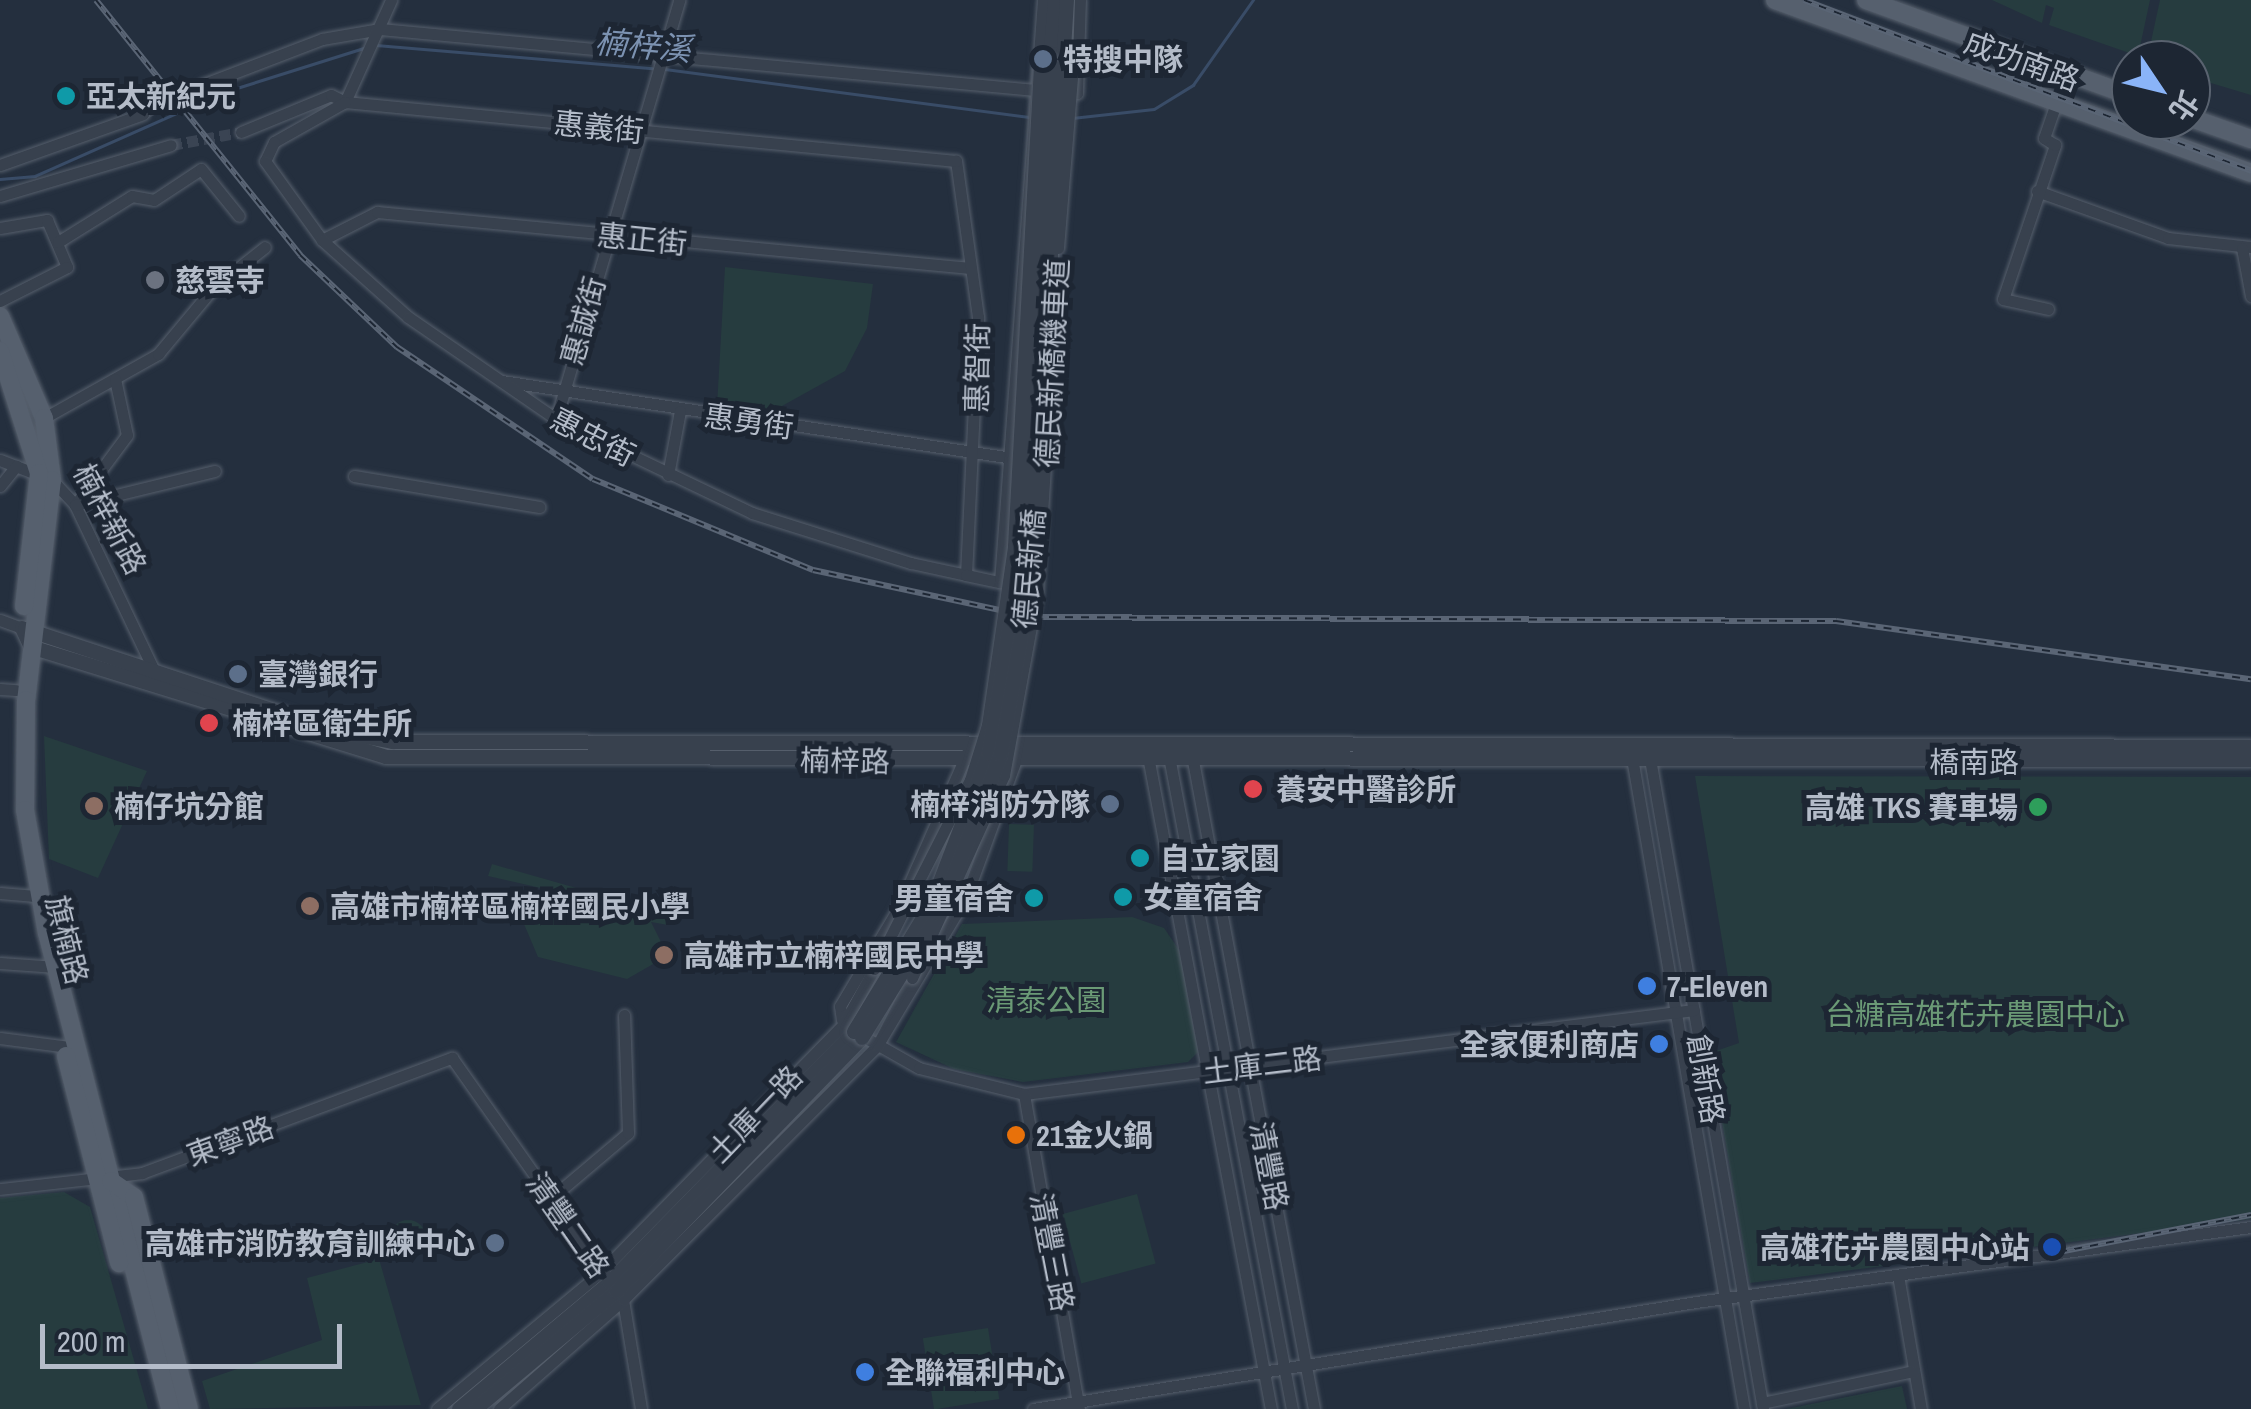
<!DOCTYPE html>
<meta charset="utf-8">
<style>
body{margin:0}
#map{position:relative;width:2251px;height:1409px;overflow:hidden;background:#242f3e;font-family:"Archivo Narrow","Noto Sans TC",sans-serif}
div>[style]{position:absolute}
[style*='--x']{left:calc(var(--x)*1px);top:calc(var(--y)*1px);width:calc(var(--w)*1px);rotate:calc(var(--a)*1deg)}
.green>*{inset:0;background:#263c3f;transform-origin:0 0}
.round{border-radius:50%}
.stream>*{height:2.5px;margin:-1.25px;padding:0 1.25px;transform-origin:1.25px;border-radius:1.25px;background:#394c67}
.minor-tunnel>*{height:11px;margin-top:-5.5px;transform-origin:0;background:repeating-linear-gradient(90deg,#3a4453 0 11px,transparent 0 16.5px)}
.roads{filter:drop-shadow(0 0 2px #565f6c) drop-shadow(0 0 2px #565f6c)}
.minor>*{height:11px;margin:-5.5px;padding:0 5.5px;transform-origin:5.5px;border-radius:5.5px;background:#38414e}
.tertiary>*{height:14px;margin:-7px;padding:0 7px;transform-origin:7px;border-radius:7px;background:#38414e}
.primary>*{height:18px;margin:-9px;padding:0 9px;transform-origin:9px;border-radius:9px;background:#56606e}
.rail>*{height:6px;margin-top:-3px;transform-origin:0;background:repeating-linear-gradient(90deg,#1d2633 0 8px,#5a6575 0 16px);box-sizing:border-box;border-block:2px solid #5a6575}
.bridges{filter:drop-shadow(0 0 2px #565f6c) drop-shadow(0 0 2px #565f6c)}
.minor-bridge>*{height:11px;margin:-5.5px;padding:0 5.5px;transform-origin:5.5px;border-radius:5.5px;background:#38414e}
.tertiary-bridge>*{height:14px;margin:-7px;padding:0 7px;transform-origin:7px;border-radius:7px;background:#38414e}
.dots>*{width:28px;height:28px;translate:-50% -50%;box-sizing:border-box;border:5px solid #1d2633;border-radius:50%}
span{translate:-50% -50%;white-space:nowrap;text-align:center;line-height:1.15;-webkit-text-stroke:10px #1d2633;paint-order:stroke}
.poi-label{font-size:30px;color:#b4bcc9;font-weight:700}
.left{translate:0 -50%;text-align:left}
.right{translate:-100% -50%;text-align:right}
.street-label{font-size:30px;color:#b4bcc9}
.park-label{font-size:30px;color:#6b9a76}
.water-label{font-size:32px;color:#7c92b1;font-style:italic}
.north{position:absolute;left:2111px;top:40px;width:100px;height:100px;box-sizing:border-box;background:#1d2633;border:2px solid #59626f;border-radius:50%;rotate:125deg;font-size:28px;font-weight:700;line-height:40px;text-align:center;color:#b4bcc9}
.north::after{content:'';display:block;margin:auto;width:35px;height:45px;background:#8ab4f8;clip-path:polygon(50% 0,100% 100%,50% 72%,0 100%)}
.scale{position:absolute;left:40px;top:1324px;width:302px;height:45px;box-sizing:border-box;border:5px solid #b4bcc9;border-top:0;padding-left:12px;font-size:30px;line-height:35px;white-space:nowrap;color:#b4bcc9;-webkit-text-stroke:8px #1d2633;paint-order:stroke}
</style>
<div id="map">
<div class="green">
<div style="clip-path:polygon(1992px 0,2150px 0,2138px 56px,2049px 25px,2054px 8px,2046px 5px,2042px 23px)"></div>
<div style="clip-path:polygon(2160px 0,2251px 0,2251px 95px,2191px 77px,2191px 60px,2147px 60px)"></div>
<div style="clip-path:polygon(725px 267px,873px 284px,867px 328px,845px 371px,773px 411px,717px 406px)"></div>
<div style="clip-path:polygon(44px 736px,147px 771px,98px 878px,49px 859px)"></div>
<div style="clip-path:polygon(1695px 776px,2251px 777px,2251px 1219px,1750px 1283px,1710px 1053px,1739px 1043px)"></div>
<div style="left:1009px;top:824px;width:25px;height:47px;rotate:2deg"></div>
<div style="clip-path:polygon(492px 864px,671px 915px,668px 925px,651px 922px,661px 942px,655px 963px,627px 979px,538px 957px,521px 917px,545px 889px,488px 876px)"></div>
<div style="clip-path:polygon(1132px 917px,1164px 928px,1179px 950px,1198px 1052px,1188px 1062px,1023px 1082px,954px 1069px,896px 1042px,962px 924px)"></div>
<div style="clip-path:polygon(64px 1192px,90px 1207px,148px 1409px,0 1409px,0 1198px)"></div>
<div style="left:1137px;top:1194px;width:72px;height:77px;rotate:75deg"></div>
<div class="round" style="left:390px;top:1220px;width:36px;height:36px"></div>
<div style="clip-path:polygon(379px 1259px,421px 1405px,210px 1409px,202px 1381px,322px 1340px,307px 1278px)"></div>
<div style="left:988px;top:1328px;width:72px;height:66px;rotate:81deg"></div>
<div style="clip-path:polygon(1902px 1386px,1907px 1409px,1786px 1409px)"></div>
</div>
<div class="stream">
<div style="--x:376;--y:45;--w:277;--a:4.8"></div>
<div style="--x:665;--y:69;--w:367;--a:7.5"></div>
<div style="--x:1072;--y:118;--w:82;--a:-6.3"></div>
<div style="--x:1154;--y:109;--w:46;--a:-31.6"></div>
<div style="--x:1193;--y:85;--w:104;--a:-54.8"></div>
<div style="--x:0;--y:179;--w:35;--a:-5"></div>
<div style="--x:35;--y:176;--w:204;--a:-24"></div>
<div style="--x:221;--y:93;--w:150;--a:-17.5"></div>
</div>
<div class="minor-tunnel">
<div style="--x:143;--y:114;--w:66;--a:-26.2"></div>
<div style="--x:171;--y:145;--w:71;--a:-10.5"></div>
</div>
<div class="roads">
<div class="minor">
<div style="--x:202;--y:85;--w:129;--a:-21"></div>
<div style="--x:322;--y:39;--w:59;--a:-9.8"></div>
<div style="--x:380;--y:29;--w:658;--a:5.32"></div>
<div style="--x:1063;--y:92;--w:14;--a:4"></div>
<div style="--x:1077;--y:93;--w:93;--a:-88.2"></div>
<div style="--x:241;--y:132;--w:97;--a:-22.3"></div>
<div style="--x:331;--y:95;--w:16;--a:27"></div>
<div style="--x:345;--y:102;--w:112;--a:-65.7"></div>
<div style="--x:0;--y:165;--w:152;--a:-19.6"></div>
<div style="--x:2037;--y:191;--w:139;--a:19.7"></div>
<div style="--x:2168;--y:238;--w:83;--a:6.2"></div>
<div style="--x:0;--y:196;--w:178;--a:-16.6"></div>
<div style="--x:0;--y:228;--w:48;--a:-9.7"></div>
<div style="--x:47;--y:220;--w:51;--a:66.9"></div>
<div style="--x:67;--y:267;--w:75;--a:153.1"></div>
<div style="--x:322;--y:240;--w:62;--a:-27"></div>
<div style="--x:377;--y:212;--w:596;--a:5.39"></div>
<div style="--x:58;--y:242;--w:87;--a:-31.9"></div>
<div style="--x:132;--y:196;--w:22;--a:10"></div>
<div style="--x:154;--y:200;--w:56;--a:-33.4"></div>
<div style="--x:201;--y:169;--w:60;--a:51"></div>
<div style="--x:2242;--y:248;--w:49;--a:79.4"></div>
<div style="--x:2048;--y:309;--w:46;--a:-167.5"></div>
<div style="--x:2003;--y:299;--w:163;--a:-71.3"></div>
<div style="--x:2055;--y:145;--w:13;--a:-148"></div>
<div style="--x:2044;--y:138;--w:37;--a:-71"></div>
<div style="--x:502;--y:381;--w:510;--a:8.58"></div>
<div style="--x:44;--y:418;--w:131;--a:-29.3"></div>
<div style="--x:158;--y:354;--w:86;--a:-50.2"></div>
<div style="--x:213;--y:288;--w:66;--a:-38.3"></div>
<div style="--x:556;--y:419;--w:437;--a:-73.6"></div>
<div style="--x:0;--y:460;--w:56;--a:21"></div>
<div style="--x:52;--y:480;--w:34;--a:47"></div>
<div style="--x:75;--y:505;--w:188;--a:64.5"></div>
<div style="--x:668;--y:475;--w:65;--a:-79.4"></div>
<div style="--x:354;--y:476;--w:188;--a:9.5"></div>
<div style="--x:0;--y:486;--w:26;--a:-51"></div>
<div style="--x:75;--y:505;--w:87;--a:-53.4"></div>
<div style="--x:127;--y:435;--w:57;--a:-102.1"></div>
<div style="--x:75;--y:505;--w:144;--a:-13.7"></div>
<div style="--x:966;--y:575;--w:258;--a:-87.3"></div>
<div style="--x:978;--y:317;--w:158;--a:-98"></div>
<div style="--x:956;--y:161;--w:614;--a:-174.48"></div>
<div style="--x:345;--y:102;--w:81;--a:150.6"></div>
<div style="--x:274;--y:142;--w:21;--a:115"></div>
<div style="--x:265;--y:161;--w:97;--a:54.2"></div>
<div style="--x:322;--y:240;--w:115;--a:41.8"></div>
<div style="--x:408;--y:317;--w:180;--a:34.6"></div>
<div style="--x:556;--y:419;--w:217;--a:25.6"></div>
<div style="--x:752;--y:513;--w:167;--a:17.5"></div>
<div style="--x:911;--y:563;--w:56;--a:12.3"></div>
<div style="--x:966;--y:575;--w:35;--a:12"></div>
<div style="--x:1000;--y:582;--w:584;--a:-85.77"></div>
<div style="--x:0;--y:620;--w:23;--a:20"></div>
<div style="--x:0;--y:689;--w:16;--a:4"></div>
<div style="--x:1191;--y:750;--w:670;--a:79.43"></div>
<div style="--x:1147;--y:751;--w:670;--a:79.33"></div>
<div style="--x:1168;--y:751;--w:670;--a:79.33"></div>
<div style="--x:1631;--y:752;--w:667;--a:80.24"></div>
<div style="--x:1649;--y:753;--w:666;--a:80.14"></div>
<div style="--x:0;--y:893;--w:38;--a:5"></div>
<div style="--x:0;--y:963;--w:56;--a:4.1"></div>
<div style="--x:842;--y:1020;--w:14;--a:-98"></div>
<div style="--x:840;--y:1006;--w:115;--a:-59.2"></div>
<div style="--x:899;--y:907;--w:174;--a:-66.2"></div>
<div style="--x:843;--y:1025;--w:87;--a:29.5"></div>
<div style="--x:919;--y:1068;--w:108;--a:13.9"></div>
<div style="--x:1024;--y:1094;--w:675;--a:-7.15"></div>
<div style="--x:0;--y:1038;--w:77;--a:7.5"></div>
<div style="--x:877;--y:1046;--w:76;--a:-62.8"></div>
<div style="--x:1024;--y:1094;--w:320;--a:80.1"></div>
<div style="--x:0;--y:1189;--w:143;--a:-6.4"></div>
<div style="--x:142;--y:1173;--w:331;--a:-20.4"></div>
<div style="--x:452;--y:1058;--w:296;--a:54.8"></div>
<div style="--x:623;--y:1300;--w:110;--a:80.6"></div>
<div style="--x:550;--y:1199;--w:102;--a:-40.2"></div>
<div style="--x:628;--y:1133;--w:118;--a:-91.9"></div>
<div style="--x:1898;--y:1275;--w:136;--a:80.3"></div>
<div style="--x:1762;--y:1403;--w:155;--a:-11.9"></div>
<div style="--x:437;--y:1409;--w:212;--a:-39.8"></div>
<div style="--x:600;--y:1273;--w:347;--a:-45.6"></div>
<div style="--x:843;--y:1025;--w:64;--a:-61"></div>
<div style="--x:499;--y:1409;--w:165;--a:-41.3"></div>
<div style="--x:623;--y:1300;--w:359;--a:-45"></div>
<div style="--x:877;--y:1046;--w:174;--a:-59.1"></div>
<div style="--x:966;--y:897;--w:155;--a:-70"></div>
<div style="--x:1033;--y:1409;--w:672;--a:-9.17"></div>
<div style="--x:1696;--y:1302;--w:560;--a:-7.7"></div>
</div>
<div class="tertiary">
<div style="--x:1050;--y:61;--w:61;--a:-85.3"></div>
<div style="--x:1063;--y:65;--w:65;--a:-86.5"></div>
<div style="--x:22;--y:628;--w:21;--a:65"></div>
<div style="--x:31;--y:647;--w:372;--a:17.2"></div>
<div style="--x:386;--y:757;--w:1865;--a:0.09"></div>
<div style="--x:25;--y:629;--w:327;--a:18.2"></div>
<div style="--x:336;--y:731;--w:58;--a:10.9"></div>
<div style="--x:393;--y:742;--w:1858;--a:0.15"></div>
<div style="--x:459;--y:1409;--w:196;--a:-40"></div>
<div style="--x:609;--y:1283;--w:351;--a:-45.7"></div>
<div style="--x:476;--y:1409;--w:182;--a:-39.9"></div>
<div style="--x:616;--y:1292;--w:354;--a:-45.9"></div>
</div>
<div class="primary">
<div style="--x:1775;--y:0;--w:506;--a:19.97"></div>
<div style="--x:1866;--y:0;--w:282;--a:19.9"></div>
<div style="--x:2191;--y:118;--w:64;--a:19.3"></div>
<div style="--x:0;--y:316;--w:111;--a:66.7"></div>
<div style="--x:44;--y:418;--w:63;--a:82.6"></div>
<div style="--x:52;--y:480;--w:222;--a:96.7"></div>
<div style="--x:26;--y:700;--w:110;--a:90.5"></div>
<div style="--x:25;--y:810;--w:125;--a:79.9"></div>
<div style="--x:47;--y:933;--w:492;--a:75.5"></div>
<div style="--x:0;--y:351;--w:128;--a:72.3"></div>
<div style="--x:39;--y:473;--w:134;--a:96.4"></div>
<div style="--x:66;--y:1056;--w:214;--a:75.6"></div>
<div style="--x:111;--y:1181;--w:28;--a:35"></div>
<div style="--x:134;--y:1197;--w:219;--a:75.5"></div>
</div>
</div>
<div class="rail">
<div style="--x:96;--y:0;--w:327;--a:51.3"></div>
<div style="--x:300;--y:255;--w:134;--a:43.5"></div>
<div style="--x:397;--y:347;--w:236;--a:34"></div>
<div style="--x:593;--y:479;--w:238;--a:22.5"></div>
<div style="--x:813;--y:570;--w:225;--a:12.1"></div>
<div style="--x:1033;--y:617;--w:803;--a:0.29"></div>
<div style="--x:1836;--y:621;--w:419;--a:8"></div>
<div style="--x:1804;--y:0;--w:479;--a:20.9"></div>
<div style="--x:2043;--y:1255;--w:212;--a:-10.9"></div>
</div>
<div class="bridges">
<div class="minor-bridge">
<div style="--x:1058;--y:248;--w:183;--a:-85.3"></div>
<div style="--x:874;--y:969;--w:212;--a:-63.1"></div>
<div style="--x:970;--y:780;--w:58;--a:-72.8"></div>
<div style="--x:987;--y:725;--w:181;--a:-81.7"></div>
<div style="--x:1013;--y:546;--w:486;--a:-86.9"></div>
<div style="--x:912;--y:978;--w:223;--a:-65.6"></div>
<div style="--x:1004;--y:775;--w:185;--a:-79.7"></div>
<div style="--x:1037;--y:593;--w:237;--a:-86.4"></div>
</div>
<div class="tertiary-bridge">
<div style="--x:854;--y:1032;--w:151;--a:-58.8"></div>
<div style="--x:932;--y:903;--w:160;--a:-69.1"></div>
<div style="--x:989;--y:754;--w:188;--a:-80.8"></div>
<div style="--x:1019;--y:568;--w:508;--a:-86.5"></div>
<div style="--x:862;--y:1038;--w:146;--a:-58.2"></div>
<div style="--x:939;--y:914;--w:172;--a:-68.8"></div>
<div style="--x:1001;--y:754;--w:179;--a:-80.3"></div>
<div style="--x:1031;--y:578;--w:514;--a:-86.43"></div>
</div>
</div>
<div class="dots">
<div style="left:1043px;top:59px;background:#5c6f8a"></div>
<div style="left:66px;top:96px;background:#0f9aa8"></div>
<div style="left:155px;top:280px;background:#6b7280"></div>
<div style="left:238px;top:674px;background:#5c6f8a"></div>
<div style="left:209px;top:723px;background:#e0444e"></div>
<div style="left:1253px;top:789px;background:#e0444e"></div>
<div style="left:1110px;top:804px;background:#5c6f8a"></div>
<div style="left:94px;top:806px;background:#8d6e63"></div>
<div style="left:2038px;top:807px;background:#2e9e5b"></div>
<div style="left:1140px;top:858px;background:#0f9aa8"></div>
<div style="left:1123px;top:897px;background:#0f9aa8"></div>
<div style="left:1034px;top:898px;background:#0f9aa8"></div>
<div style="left:310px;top:906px;background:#8d6e63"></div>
<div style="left:664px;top:955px;background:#8d6e63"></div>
<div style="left:1647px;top:986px;background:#3f7fe0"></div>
<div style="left:1659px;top:1044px;background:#3f7fe0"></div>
<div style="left:1016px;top:1135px;background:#e8710a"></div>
<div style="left:495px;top:1243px;background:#5c6f8a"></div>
<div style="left:2052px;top:1247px;background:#1a4fb4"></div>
<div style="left:865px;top:1372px;background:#3f7fe0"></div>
</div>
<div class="poi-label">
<span class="left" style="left:1063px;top:59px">特搜中隊</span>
<span class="left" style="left:86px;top:96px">亞太新紀元</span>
<span class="left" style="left:175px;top:280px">慈雲寺</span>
<span class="left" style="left:258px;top:674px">臺灣銀行</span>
<span class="left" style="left:232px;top:723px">楠梓區衛生所</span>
<span class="left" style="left:1276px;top:789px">養安中醫診所</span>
<span class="right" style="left:1090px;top:804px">楠梓消防分隊</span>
<span class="left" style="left:114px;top:806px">楠仔坑分館</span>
<span class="right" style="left:2018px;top:807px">高雄 TKS 賽車場</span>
<span class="left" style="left:1160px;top:858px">自立家園</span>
<span class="left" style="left:1143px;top:897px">女童宿舍</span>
<span class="right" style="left:1014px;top:898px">男童宿舍</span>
<span class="left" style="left:330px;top:906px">高雄市楠梓區楠梓國民小學</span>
<span class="left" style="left:684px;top:955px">高雄市立楠梓國民中學</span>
<span class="left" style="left:1667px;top:986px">7-Eleven</span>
<span class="right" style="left:1639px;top:1044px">全家便利商店</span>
<span class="left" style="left:1036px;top:1135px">21金火鍋</span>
<span class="right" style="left:475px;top:1243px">高雄市消防教育訓練中心</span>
<span class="right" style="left:2030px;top:1247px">高雄花卉農園中心站</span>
<span class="left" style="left:885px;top:1372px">全聯福利中心</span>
</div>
<div class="street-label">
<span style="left:2022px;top:61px;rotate:20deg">成功南路</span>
<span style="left:599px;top:127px;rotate:6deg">惠義街</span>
<span style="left:642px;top:239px;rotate:6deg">惠正街</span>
<span style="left:583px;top:321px;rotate:-74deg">惠誠街</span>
<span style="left:1052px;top:363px;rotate:-87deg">德民新橋機車道</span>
<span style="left:977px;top:368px;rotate:-89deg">惠智街</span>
<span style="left:749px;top:421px;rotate:8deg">惠勇街</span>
<span style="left:593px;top:437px;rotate:27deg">惠忠街</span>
<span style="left:110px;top:519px;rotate:62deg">楠梓新路</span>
<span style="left:1029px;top:569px;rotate:-85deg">德民新橋</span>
<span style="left:845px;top:761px;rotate:1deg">楠梓路</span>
<span style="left:1974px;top:762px">橋南路</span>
<span style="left:67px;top:940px;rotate:76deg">旗楠路</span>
<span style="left:1262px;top:1065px;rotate:-7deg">土庫二路</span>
<span style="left:1706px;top:1079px;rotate:80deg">創新路</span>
<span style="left:755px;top:1114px;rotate:-46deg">土庫一路</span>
<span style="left:230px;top:1141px;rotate:-20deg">東寧路</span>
<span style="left:1269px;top:1166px;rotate:79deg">清豐路</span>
<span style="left:568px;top:1225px;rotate:55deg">清豐二路</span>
<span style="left:1052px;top:1252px;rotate:79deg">清豐三路</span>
</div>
<div class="park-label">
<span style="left:1046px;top:1000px">清泰公園</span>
<span style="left:1975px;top:1014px">台糖高雄花卉農園中心</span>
</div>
<div class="water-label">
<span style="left:643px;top:46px;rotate:5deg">楠梓溪</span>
</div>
<div class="north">北</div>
<div class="scale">200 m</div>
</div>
